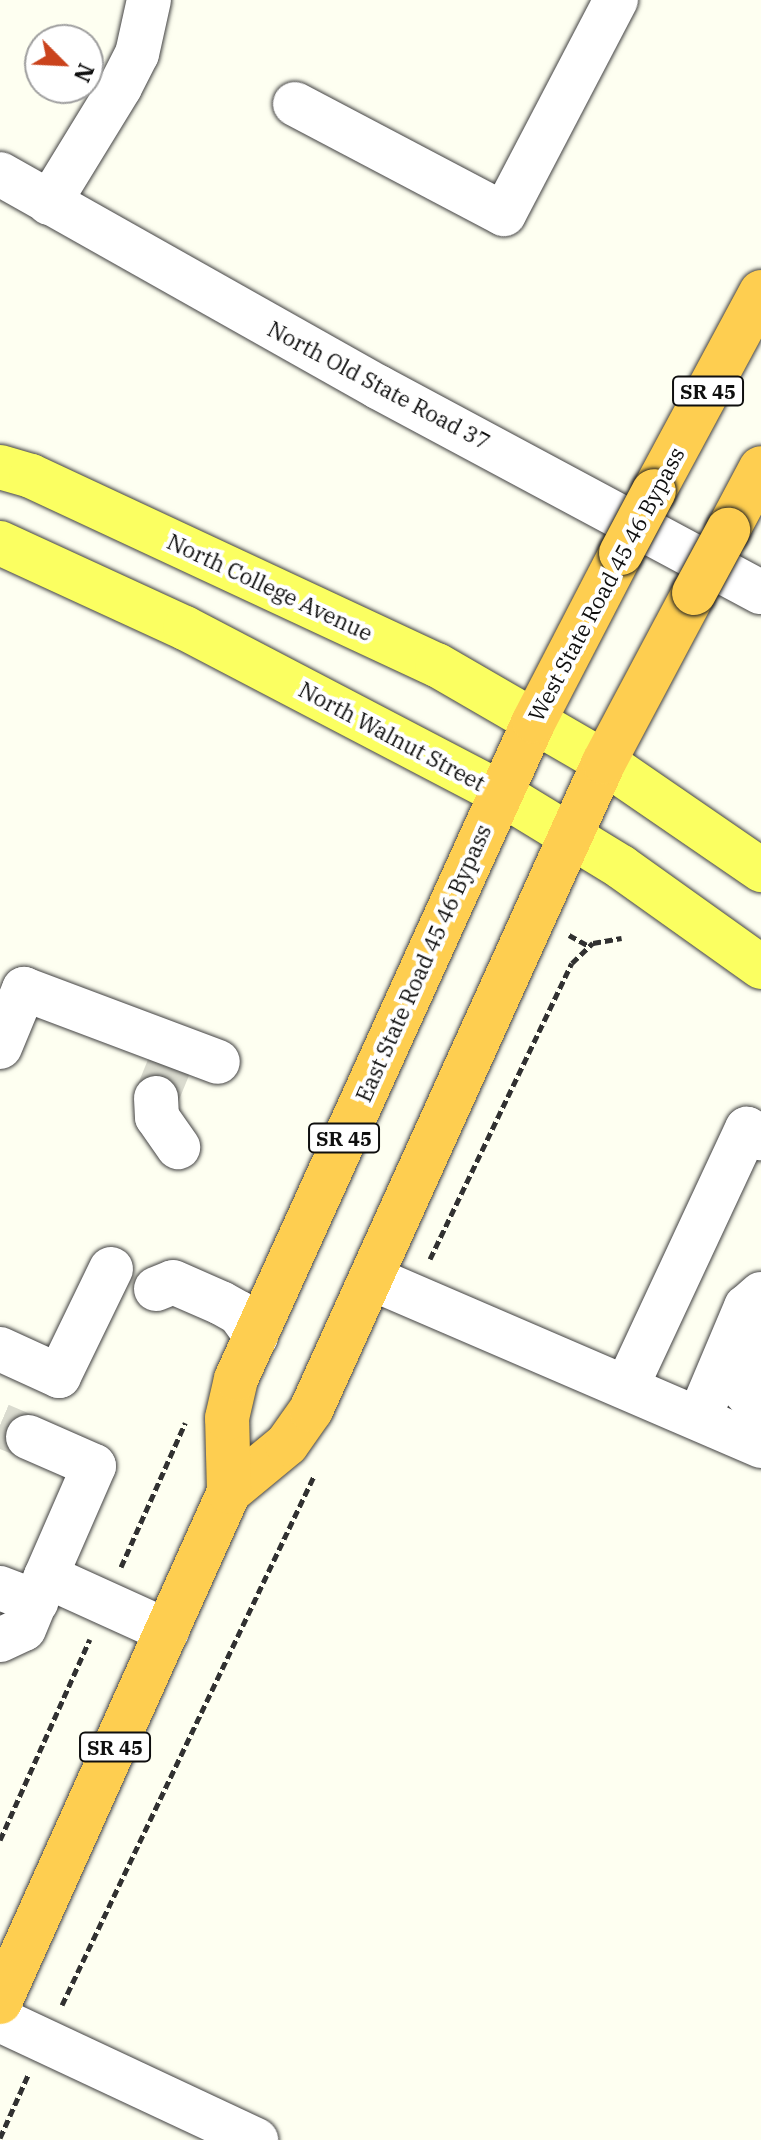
<!DOCTYPE html>
<style>
body{margin:0}
#map{position:relative;width:761px;height:2140px;overflow:hidden;background:#fefff1;font-family:"IBM Plex Serif",serif}
div>[style]{position:absolute}
[style*='--x']{left:calc(var(--x)*1px);top:calc(var(--y)*1px);width:calc(var(--w)*1px);rotate:calc(var(--a)*1deg)}
.minor-tunnel>*{height:44px;margin-top:-22px;transform-origin:0;background:repeating-linear-gradient(90deg,#dadbcf 0 44px,transparent 0 66px)}
.path>*{height:5px;margin-top:-2.5px;transform-origin:0;background:repeating-linear-gradient(90deg,#313131 0 8px,transparent 0 12px)}
.roads{filter:drop-shadow(0 0 2px #424242) drop-shadow(0 0 2px #424242)}
.minor>*{height:44px;margin:-22px;padding:0 22px;transform-origin:22px;border-radius:22px;background:#fff}
.major>*{height:44px;margin:-22px;padding:0 22px;transform-origin:22px;border-radius:22px;background:#fbff61}
.highway>*{height:44px;margin:-22px;padding:0 22px;transform-origin:22px;border-radius:22px;background:#fece50}
.bridges{filter:drop-shadow(0 0 2px #202020) drop-shadow(0 0 2px #202020)}
.highway-bridge>*{height:44px;margin:-22px;padding:0 22px;transform-origin:22px;border-radius:22px;background:#fece50}
span{translate:-50% -50%;white-space:nowrap;text-align:center;line-height:1.15;-webkit-text-stroke:8px #fff;paint-order:stroke}
.shield-label span{padding:2px 6px;background:#fff;border:2px solid;border-radius:6px;-webkit-text-stroke-width:0}
.shield-label{font-size:20px;color:#0f0f0f;font-weight:700}
.street-label{font-size:22px;color:#0f0f0f}
.north{position:absolute;left:24px;top:24px;width:80px;height:80px;box-sizing:border-box;background:#fff;border:2px solid #9f9f9f;border-radius:50%;rotate:114deg;font-size:22px;font-weight:700;line-height:32px;text-align:center;color:#0f0f0f}
.north::after{content:'';display:block;margin:auto;width:28px;height:36px;background:#ca431c;clip-path:polygon(50% 0,100% 100%,50% 72%,0 100%)}
</style>
<div id="map">
<div class="minor-tunnel">
<div style="--x:156;--y:1098;--w:42;--a:-67.7"></div>
<div style="--x:0;--y:1425;--w:30;--a:23"></div>
</div>
<div class="path">
<div style="--x:569;--y:935;--w:23;--a:29"></div>
<div style="--x:430;--y:1259;--w:328;--a:-64.4"></div>
<div style="--x:572;--y:963;--w:29;--a:-44"></div>
<div style="--x:593;--y:943;--w:29;--a:-10"></div>
<div style="--x:121;--y:1567;--w:158;--a:-66"></div>
<div style="--x:0;--y:1840;--w:220;--a:-65.9"></div>
<div style="--x:62;--y:2005;--w:586;--a:-64.53"></div>
<div style="--x:0;--y:2138;--w:69;--a:-66"></div>
</div>
<div class="roads">
<div class="minor">
<div style="--x:295;--y:104;--w:236;--a:27.8"></div>
<div style="--x:504;--y:214;--w:242;--a:-62.4"></div>
<div style="--x:0;--y:174;--w:434;--a:29.4"></div>
<div style="--x:378;--y:387;--w:434;--a:28.2"></div>
<div style="--x:49;--y:203;--w:136;--a:-58.5"></div>
<div style="--x:120;--y:87;--w:37;--a:-63"></div>
<div style="--x:137;--y:54;--w:55;--a:-77.5"></div>
<div style="--x:0;--y:1047;--w:63;--a:-67.5"></div>
<div style="--x:24;--y:989;--w:207;--a:20.6"></div>
<div style="--x:156;--y:1098;--w:19;--a:87"></div>
<div style="--x:157;--y:1117;--w:37;--a:55"></div>
<div style="--x:371;--y:1278;--w:425;--a:23.3"></div>
<div style="--x:156;--y:1289;--w:18;--a:-22"></div>
<div style="--x:173;--y:1282;--w:52;--a:23.6"></div>
<div style="--x:221;--y:1303;--w:21;--a:29"></div>
<div style="--x:239;--y:1313;--w:29;--a:54"></div>
<div style="--x:758;--y:1333;--w:26;--a:115"></div>
<div style="--x:747;--y:1357;--w:32;--a:97"></div>
<div style="--x:743;--y:1389;--w:27;--a:48"></div>
<div style="--x:0;--y:1349;--w:65;--a:24.6"></div>
<div style="--x:59;--y:1376;--w:119;--a:-64.1"></div>
<div style="--x:627;--y:1386;--w:284;--a:-65"></div>
<div style="--x:747;--y:1129;--w:17;--a:33"></div>
<div style="--x:699;--y:1418;--w:121;--a:-67.1"></div>
<div style="--x:746;--y:1307;--w:20;--a:-41"></div>
<div style="--x:28;--y:1437;--w:72;--a:23.7"></div>
<div style="--x:94;--y:1466;--w:120;--a:113.6"></div>
<div style="--x:0;--y:1588;--w:39;--a:21"></div>
<div style="--x:0;--y:1640;--w:26;--a:-25"></div>
<div style="--x:24;--y:1629;--w:57;--a:-67.5"></div>
<div style="--x:46;--y:1576;--w:133;--a:24.4"></div>
<div style="--x:0;--y:2020;--w:283;--a:25.1"></div>
</div>
<div class="major">
<div style="--x:0;--y:467;--w:32;--a:16"></div>
<div style="--x:31;--y:476;--w:448;--a:25"></div>
<div style="--x:437;--y:665;--w:193;--a:30.1"></div>
<div style="--x:604;--y:762;--w:191;--a:34.5"></div>
<div style="--x:0;--y:543;--w:204;--a:24.7"></div>
<div style="--x:185;--y:628;--w:356;--a:27.6"></div>
<div style="--x:500;--y:793;--w:142;--a:31.4"></div>
<div style="--x:621;--y:867;--w:172;--a:35.5"></div>
</div>
<div class="highway">
<div style="--x:654;--y:491;--w:226;--a:-61.7"></div>
<div style="--x:728;--y:530;--w:70;--a:-62"></div>
<div style="--x:229;--y:1492;--w:75;--a:-39.6"></div>
<div style="--x:287;--y:1444;--w:42;--a:-54.8"></div>
<div style="--x:311;--y:1410;--w:711;--a:-65.67"></div>
<div style="--x:604;--y:762;--w:191;--a:-62"></div>
<div style="--x:0;--y:2002;--w:559;--a:-65.82"></div>
<div style="--x:229;--y:1492;--w:74;--a:-91.5"></div>
<div style="--x:227;--y:1418;--w:40;--a:-77"></div>
<div style="--x:236;--y:1379;--w:722;--a:-65.63"></div>
<div style="--x:534;--y:721;--w:189;--a:-62.6"></div>
</div>
</div>
<div class="bridges">
<div class="highway-bridge">
<div style="--x:621;--y:553;--w:70;--a:-62"></div>
<div style="--x:694;--y:593;--w:72;--a:-61.6"></div>
</div>
</div>
<div class="shield-label">
<span style="left:708px;top:391px">SR 45</span>
<span style="left:344px;top:1138px">SR 45</span>
<span style="left:115px;top:1747px">SR 45</span>
</div>
<div class="street-label">
<span style="left:379px;top:385px;rotate:28deg">North Old State Road 37</span>
<span style="left:606px;top:584px;rotate:-62deg">West State Road 45 46 Bypass</span>
<span style="left:270px;top:587px;rotate:25deg">North College Avenue</span>
<span style="left:392px;top:736px;rotate:28deg">North Walnut Street</span>
<span style="left:423px;top:963px;rotate:-66deg">East State Road 45 46 Bypass</span>
</div>
<div class="north">N</div>
</div>
